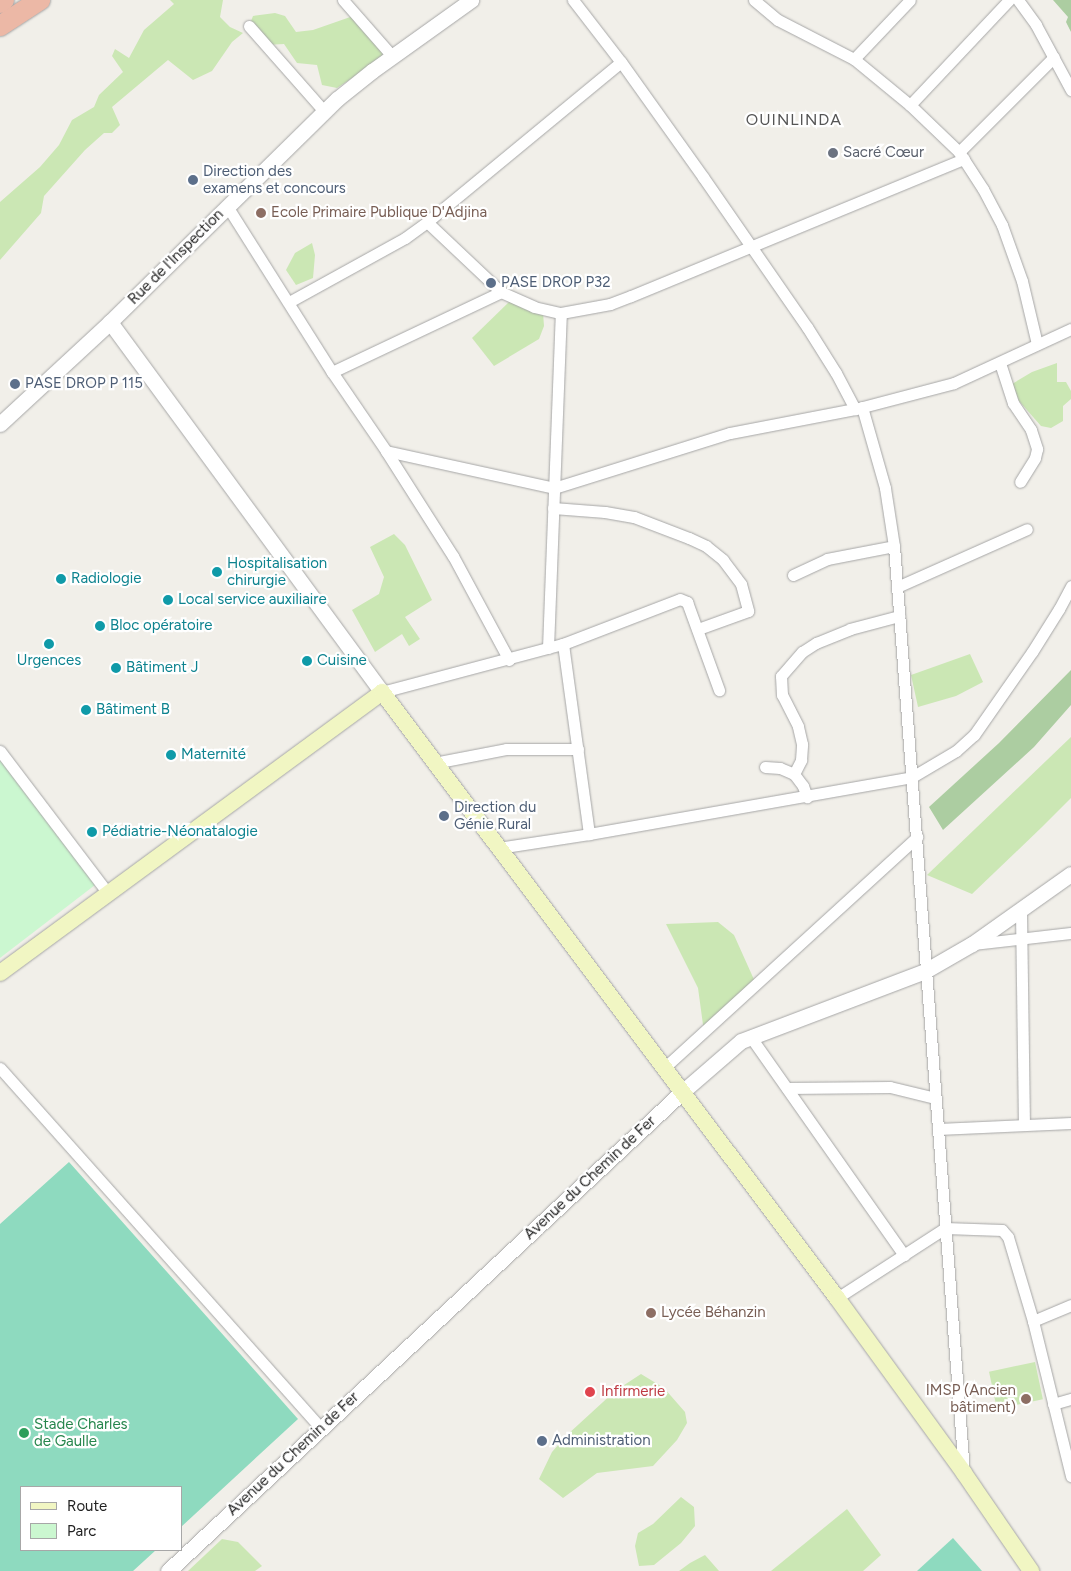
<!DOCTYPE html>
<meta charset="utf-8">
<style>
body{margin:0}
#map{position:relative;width:1071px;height:1571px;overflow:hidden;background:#f1efe9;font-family:Figtree,sans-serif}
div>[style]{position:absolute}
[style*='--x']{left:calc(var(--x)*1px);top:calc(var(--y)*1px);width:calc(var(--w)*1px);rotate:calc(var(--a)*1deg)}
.grass>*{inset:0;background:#cbe7b4;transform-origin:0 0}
.forest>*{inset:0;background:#accda1}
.park>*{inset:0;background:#cbf7d0}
.pitch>*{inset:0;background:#8edabf}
.roads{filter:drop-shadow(0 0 1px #a6a6a6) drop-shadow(0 0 1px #a6a6a6)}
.minor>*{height:11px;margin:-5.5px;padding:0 5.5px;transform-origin:5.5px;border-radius:5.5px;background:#fff}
.tertiary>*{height:15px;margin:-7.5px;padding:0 7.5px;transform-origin:7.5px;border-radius:7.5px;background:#fff}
.secondary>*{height:16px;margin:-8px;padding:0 8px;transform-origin:8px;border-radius:8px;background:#f1f6c3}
.trunk>*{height:20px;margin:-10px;padding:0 10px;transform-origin:10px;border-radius:10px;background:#ecb8a6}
.dots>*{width:14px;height:14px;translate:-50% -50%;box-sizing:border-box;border:2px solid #fff;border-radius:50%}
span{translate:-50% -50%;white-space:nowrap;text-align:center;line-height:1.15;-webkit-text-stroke:4.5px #fff;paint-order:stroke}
.worship-label{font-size:15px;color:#5b616d}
.left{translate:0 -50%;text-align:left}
.service-label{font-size:15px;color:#4e5e75}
.education-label{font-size:15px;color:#785e54}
.right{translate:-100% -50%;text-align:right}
.street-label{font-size:15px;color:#222}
.culture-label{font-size:15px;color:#0d838f}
.health-label{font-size:15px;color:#be3a42}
.leisure-label{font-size:15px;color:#27864d}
.neighbourhood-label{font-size:16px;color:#555;letter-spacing:1px}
.legend{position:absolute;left:20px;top:1486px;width:162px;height:65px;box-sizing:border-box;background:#fff;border:1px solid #a7a7a7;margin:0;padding:6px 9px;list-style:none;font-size:15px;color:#222}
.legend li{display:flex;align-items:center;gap:10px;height:25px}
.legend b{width:25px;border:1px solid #a7a7a7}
</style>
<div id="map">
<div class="grass">
<div style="clip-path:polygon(170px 0,223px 0,220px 17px,230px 27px,243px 33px,232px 42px,212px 71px,193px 80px,168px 60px,112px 107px,120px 125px,112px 133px,104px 133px,85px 150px,44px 196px,41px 213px,0 260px,0 202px,40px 167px,59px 145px,72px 120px,94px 107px,99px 95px,123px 72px,112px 56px,115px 49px,129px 58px,144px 30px,174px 4px)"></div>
<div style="clip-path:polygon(275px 13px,285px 16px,296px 32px,313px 30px,356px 15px,385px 48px,381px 59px,337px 88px,322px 85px,317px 65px,297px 63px,284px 44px,265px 45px,249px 26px,253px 16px)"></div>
<div style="clip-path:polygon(312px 243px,315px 255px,313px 278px,296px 285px,286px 270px,295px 253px)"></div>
<div style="clip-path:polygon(510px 301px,543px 313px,544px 326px,539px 339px,494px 366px,472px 338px)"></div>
<div style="clip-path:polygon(1057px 363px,1057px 382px,1066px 382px,1071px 391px,1071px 399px,1063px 406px,1063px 421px,1051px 428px,1041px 426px,1019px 401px,1012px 384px,1032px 372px)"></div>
<div style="clip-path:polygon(394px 534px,405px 545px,432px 600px,405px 617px,420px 639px,409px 646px,402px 634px,375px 652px,352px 610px,379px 594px,384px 577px,370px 547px)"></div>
<div style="clip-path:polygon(970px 654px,983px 682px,956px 696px,918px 707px,911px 675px)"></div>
<div style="clip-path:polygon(1071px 737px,1071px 798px,1042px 827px,972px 894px,927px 875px)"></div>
<div style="clip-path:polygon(718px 922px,734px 935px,756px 984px,704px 1032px,698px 988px,666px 924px)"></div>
<div style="left:1035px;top:1362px;width:38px;height:47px;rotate:78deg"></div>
<div style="clip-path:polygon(641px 1374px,664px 1388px,685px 1412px,687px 1423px,677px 1440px,653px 1466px,597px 1473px,563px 1498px,539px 1479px,552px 1452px,567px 1435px,615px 1391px)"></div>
<div style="clip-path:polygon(681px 1497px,694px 1507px,695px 1526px,681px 1543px,654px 1565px,639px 1566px,635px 1546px,638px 1533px,653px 1524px)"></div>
<div style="clip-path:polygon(847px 1509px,881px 1555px,863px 1571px,771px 1571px)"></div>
<div style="clip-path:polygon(222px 1539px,238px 1542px,262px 1566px,255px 1571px,188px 1571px)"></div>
<div style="clip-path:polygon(705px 1555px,719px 1571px,679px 1571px,690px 1563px)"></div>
</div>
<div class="forest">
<div style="clip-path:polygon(1053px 0,1071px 0,1071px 32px,1066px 22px,1068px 17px)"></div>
<div style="clip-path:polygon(1071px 670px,1071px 705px,1034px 747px,943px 830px,929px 807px,999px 743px)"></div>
</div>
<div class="park">
<div style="clip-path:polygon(0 760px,95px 885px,0 958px)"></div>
</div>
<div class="pitch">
<div style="clip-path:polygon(69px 1162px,298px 1419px,181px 1527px,181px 1487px,21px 1487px,21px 1550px,156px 1550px,133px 1571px,0 1571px,0 1224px)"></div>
<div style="clip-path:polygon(953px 1538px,982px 1571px,917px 1571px)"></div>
</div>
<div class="roads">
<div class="minor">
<div style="--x:343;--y:0;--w:74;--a:48.8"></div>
<div style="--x:573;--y:0;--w:78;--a:52.3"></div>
<div style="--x:621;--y:62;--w:141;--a:54.5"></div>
<div style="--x:703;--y:177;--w:183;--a:55.3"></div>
<div style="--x:807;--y:327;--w:54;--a:57.8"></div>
<div style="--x:836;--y:373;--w:41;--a:62.2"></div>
<div style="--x:754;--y:0;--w:31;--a:40"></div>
<div style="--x:778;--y:20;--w:85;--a:27.2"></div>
<div style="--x:854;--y:59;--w:72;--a:39.4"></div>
<div style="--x:910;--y:105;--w:68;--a:43.8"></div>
<div style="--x:959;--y:152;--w:44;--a:57"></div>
<div style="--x:983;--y:189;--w:41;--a:62.2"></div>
<div style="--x:1002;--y:225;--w:59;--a:70.3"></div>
<div style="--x:1022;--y:281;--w:65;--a:76.6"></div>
<div style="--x:1018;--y:0;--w:31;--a:54"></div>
<div style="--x:1036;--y:25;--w:74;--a:61.7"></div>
<div style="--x:249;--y:26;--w:113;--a:48.6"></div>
<div style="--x:854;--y:59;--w:81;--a:-46.5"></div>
<div style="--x:910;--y:105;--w:144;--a:-46.7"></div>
<div style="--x:959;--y:152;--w:134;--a:-45"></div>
<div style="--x:227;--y:206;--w:196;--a:57.7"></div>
<div style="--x:332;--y:372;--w:96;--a:55.6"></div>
<div style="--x:386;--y:451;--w:125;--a:57.5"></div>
<div style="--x:453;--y:556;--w:118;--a:61.7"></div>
<div style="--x:427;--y:222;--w:102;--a:43.4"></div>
<div style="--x:501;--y:292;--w:36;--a:24"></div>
<div style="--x:534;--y:307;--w:28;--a:13"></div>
<div style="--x:561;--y:313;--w:50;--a:-10.4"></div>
<div style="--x:610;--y:304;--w:22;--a:-21"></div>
<div style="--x:631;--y:296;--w:360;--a:-22.4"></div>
<div style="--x:289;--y:302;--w:132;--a:-28.9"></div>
<div style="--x:405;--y:238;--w:27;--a:-36"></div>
<div style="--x:427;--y:222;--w:251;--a:-39.5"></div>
<div style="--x:1000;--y:363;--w:42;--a:72"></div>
<div style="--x:1013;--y:403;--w:32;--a:56"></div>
<div style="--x:1031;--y:430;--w:20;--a:72"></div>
<div style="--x:1037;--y:449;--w:9;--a:103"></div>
<div style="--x:1035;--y:458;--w:28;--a:122"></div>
<div style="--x:332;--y:372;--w:187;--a:-25.3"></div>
<div style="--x:862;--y:407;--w:84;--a:74.1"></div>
<div style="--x:885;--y:488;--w:59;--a:81.2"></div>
<div style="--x:894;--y:546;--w:929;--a:85.68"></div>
<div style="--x:386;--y:451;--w:172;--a:12.4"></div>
<div style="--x:554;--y:488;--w:184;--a:-17.4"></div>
<div style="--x:730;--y:433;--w:127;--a:-10.9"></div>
<div style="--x:855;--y:409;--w:102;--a:-14.7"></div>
<div style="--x:954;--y:383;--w:129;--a:-24.8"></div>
<div style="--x:553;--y:508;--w:52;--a:4.4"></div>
<div style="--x:605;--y:512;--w:29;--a:10"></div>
<div style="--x:634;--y:517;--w:59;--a:20.9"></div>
<div style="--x:689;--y:538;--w:19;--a:25"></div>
<div style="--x:706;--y:546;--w:22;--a:39"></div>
<div style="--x:723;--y:560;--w:30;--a:53"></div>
<div style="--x:741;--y:584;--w:28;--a:75"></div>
<div style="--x:748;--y:611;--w:53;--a:160.2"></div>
<div style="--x:793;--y:575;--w:38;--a:-25"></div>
<div style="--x:827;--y:559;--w:68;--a:-11"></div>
<div style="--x:897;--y:587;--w:142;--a:-24"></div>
<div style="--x:563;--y:644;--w:192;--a:82.2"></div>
<div style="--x:548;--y:648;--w:335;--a:-87.8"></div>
<div style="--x:382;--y:692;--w:187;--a:-14.9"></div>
<div style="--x:563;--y:644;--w:125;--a:-21"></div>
<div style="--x:680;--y:599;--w:8;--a:23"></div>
<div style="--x:687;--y:602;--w:94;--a:70"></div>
<div style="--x:0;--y:751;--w:177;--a:52.8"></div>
<div style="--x:434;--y:763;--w:73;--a:-11"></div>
<div style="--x:506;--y:749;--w:72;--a:0"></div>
<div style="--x:765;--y:767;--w:15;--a:4"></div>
<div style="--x:780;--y:768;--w:15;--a:23"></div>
<div style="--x:794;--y:774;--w:15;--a:53"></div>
<div style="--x:803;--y:786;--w:12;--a:70"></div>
<div style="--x:794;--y:774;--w:16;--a:-63"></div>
<div style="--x:801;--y:760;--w:16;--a:-86"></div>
<div style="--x:802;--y:744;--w:18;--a:-103"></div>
<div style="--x:798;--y:726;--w:35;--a:-117"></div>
<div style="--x:782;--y:695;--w:19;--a:-93"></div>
<div style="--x:781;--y:676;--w:32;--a:-49"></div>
<div style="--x:802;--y:652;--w:17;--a:-33"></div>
<div style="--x:816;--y:643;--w:37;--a:-22"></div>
<div style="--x:850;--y:629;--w:51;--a:-14.9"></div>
<div style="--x:498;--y:848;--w:92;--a:-8.7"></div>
<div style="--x:589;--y:834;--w:328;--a:-10"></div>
<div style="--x:912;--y:777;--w:51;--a:-30.6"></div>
<div style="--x:956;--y:751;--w:24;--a:-42"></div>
<div style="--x:974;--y:735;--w:101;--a:-55.1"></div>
<div style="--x:1032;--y:652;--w:51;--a:-57.9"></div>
<div style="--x:1059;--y:609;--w:26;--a:-62"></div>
<div style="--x:1021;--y:912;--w:211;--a:89.2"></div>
<div style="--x:974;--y:944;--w:98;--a:-6.5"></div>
<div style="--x:750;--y:1036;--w:268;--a:54.9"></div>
<div style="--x:0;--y:1068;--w:482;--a:48.3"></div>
<div style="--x:664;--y:1068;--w:343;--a:-42.4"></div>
<div style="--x:787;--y:1088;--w:103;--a:-0.6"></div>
<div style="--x:890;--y:1087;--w:46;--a:13.7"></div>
<div style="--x:938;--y:1129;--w:133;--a:-2.6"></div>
<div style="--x:837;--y:1298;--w:129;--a:-32.9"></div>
<div style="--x:945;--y:1228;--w:57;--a:2"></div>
<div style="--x:1002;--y:1230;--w:9;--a:49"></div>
<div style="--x:1008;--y:1237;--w:88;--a:73.4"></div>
<div style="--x:1033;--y:1321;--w:160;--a:76.2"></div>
<div style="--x:1033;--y:1321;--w:41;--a:-22.8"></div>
<div style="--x:1053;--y:1404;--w:19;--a:-16"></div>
</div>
<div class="tertiary">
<div style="--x:110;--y:322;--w:459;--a:53.7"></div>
<div style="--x:0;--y:424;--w:150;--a:-42.8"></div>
<div style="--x:110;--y:322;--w:318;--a:-44.5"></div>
<div style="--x:337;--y:99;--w:45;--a:-38.7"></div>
<div style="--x:372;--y:71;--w:122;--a:-35.6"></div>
<div style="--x:168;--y:1571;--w:701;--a:-42.98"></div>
<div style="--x:681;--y:1093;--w:79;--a:-40.9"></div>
<div style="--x:741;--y:1041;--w:197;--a:-20.8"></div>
<div style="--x:925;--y:971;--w:54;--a:-29.9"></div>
<div style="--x:972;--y:944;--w:121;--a:-35.3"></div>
</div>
<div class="secondary">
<div style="--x:0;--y:973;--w:474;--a:-36.3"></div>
<div style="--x:382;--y:692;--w:758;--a:53.1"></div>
<div style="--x:837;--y:1298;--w:216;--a:54"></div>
<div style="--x:964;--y:1473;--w:119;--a:55.6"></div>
</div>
<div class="trunk">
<div style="--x:0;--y:3;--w:5;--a:-37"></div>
<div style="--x:0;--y:26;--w:48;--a:-33"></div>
</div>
</div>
<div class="dots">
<div style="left:833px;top:153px;background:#6b7280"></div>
<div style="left:193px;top:180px;background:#5c6f8a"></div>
<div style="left:261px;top:213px;background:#8d6e63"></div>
<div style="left:491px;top:283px;background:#5c6f8a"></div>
<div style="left:15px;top:384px;background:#5c6f8a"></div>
<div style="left:217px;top:572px;background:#0f9aa8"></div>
<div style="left:61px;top:579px;background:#0f9aa8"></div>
<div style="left:168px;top:600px;background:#0f9aa8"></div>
<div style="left:100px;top:626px;background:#0f9aa8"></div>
<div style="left:49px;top:644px;background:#0f9aa8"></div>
<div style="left:307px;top:661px;background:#0f9aa8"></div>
<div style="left:116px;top:668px;background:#0f9aa8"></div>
<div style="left:86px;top:710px;background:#0f9aa8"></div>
<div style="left:171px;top:755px;background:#0f9aa8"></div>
<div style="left:444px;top:816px;background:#5c6f8a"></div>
<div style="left:92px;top:832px;background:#0f9aa8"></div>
<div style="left:651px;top:1313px;background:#8d6e63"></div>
<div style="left:590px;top:1392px;background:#e0444e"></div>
<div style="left:1026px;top:1399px;background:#8d6e63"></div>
<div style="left:24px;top:1433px;background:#2e9e5b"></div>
<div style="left:542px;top:1441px;background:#5c6f8a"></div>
</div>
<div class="worship-label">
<span class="left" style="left:843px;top:153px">Sacré Cœur</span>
</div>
<div class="service-label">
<span class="left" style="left:203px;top:180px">Direction des<br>examens et concours</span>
<span class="left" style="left:501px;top:283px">PASE DROP P32</span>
<span class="left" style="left:25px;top:384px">PASE DROP P 115</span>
<span class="left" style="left:454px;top:816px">Direction du<br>Génie Rural</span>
<span class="left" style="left:552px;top:1441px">Administration</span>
</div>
<div class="education-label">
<span class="left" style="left:271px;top:213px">Ecole Primaire Publique D'Adjina</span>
<span class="left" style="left:661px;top:1313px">Lycée Béhanzin</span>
<span class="right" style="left:1016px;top:1399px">IMSP (Ancien<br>bâtiment)</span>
</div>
<div class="street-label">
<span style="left:176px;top:257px;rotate:-45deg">Rue de l'Inspection</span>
<span style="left:590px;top:1178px;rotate:-43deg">Avenue du Chemin de Fer</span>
<span style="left:293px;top:1454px;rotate:-43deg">Avenue du Chemin de Fer</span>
</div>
<div class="culture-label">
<span class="left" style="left:227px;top:572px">Hospitalisation<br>chirurgie</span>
<span class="left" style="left:71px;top:579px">Radiologie</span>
<span class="left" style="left:178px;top:600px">Local service auxiliaire</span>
<span class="left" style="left:110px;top:626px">Bloc opératoire</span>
<span style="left:49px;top:661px">Urgences</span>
<span class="left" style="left:317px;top:661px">Cuisine</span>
<span class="left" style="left:126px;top:668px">Bâtiment J</span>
<span class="left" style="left:96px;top:710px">Bâtiment B</span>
<span class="left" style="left:181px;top:755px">Maternité</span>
<span class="left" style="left:102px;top:832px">Pédiatrie-Néonatalogie</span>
</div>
<div class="health-label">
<span class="left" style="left:601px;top:1392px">Infirmerie</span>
</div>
<div class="leisure-label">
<span class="left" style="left:34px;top:1433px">Stade Charles<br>de Gaulle</span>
</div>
<div class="neighbourhood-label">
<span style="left:794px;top:120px">OUINLINDA</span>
</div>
<ul class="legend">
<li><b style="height:6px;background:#f1f6c3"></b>Route</li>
<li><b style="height:14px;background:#cbf7d0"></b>Parc</li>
</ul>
</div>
